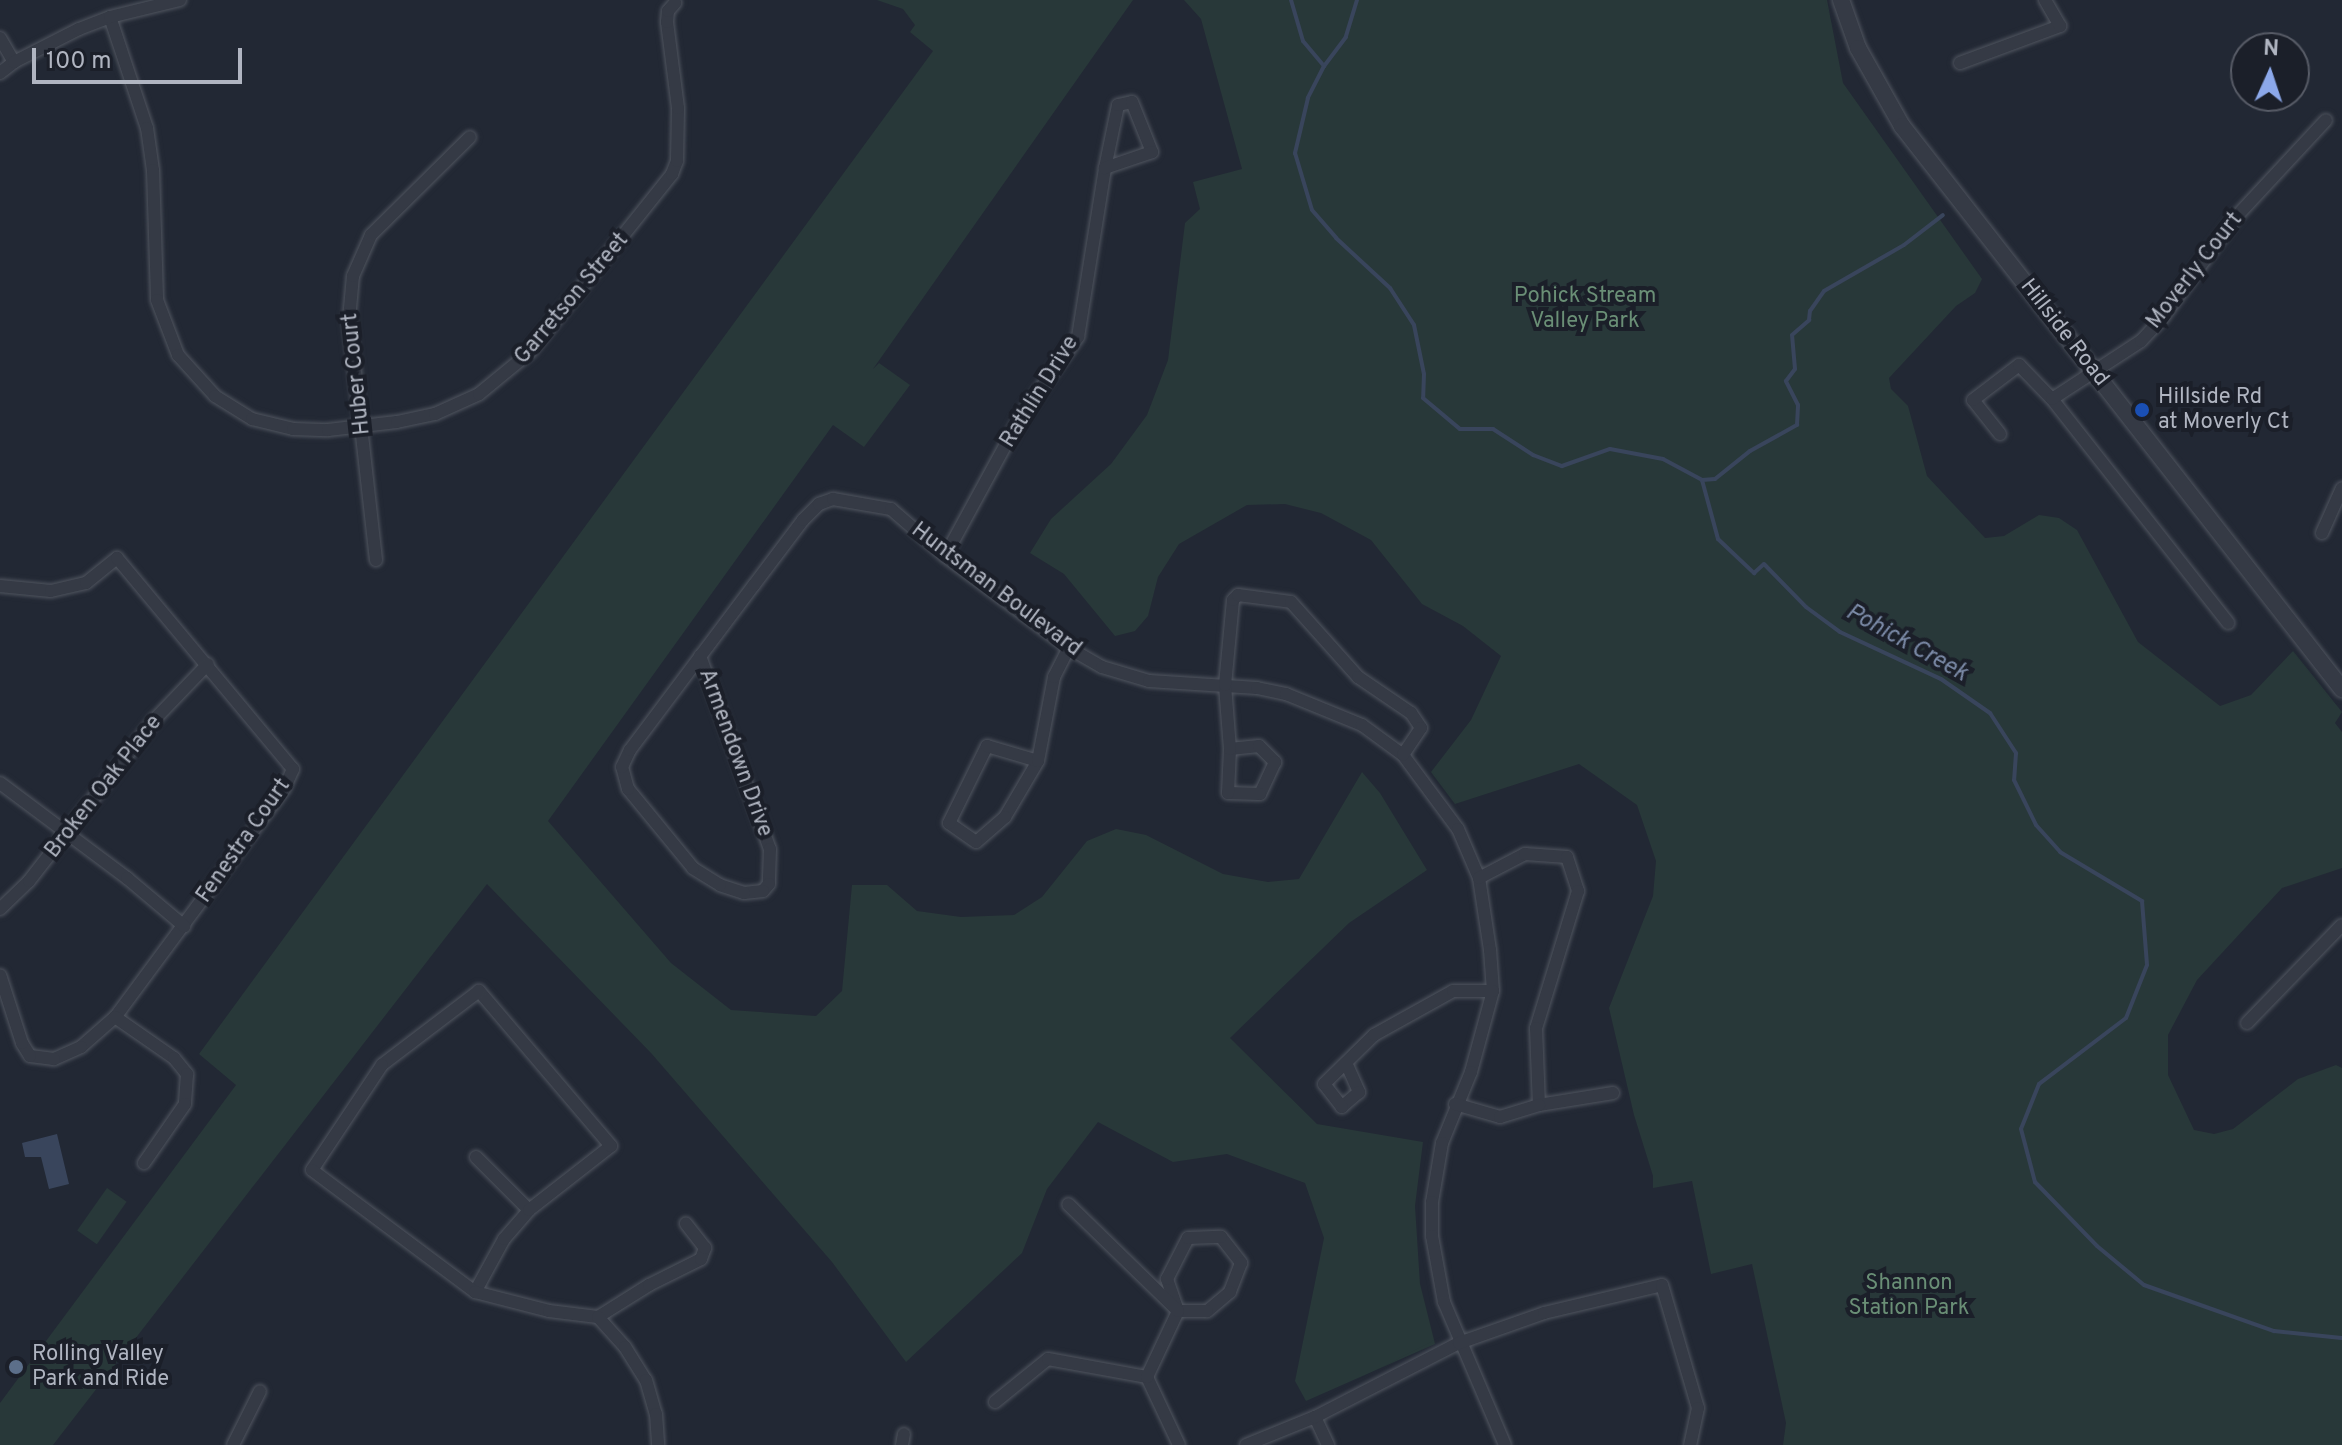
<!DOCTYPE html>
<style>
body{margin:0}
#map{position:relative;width:2342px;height:1445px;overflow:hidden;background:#222834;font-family:Overpass,sans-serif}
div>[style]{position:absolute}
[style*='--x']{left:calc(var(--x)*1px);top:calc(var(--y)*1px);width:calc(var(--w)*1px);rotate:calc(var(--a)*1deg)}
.green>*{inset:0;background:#283839;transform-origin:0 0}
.water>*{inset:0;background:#39455c}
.stream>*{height:4px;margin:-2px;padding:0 2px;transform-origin:2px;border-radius:2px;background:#39455c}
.roads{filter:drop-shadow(0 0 2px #50555f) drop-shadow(0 0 2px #50555f)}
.minor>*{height:12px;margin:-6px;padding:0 6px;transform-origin:6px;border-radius:6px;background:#353a45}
.tertiary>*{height:16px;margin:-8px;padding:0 8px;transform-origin:8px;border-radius:8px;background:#353a45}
.dots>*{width:22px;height:22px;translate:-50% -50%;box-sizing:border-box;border:4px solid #1b1f29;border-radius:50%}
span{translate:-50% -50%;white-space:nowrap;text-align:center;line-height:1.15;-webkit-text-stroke:8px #1b1f29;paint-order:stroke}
.street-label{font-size:22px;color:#b0b5c1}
.park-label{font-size:22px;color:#6a8f76}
.poi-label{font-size:22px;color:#b0b5c1}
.left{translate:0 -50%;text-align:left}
.water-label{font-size:24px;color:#7b8aa7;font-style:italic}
.north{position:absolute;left:2230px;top:32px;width:80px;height:80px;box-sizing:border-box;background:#1b1f29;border:2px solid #575b66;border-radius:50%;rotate:3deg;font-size:22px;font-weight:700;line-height:32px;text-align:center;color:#b0b5c1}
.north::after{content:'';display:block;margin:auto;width:28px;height:36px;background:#8ca8ea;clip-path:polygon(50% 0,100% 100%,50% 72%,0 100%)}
.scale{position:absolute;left:32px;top:48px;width:210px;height:36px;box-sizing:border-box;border:4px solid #b0b5c1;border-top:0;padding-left:10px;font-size:24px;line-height:28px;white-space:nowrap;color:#b0b5c1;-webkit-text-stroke:6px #1b1f29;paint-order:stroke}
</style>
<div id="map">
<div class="green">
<div style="clip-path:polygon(877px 0,1133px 0,873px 369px,879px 363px,910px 385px,864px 447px,833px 425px,548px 821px,671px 963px,731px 1010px,816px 1016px,842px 991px,852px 885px,887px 885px,917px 911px,961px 917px,1014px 915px,1042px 897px,1087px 841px,1116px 829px,1146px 835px,1223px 874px,1268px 882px,1299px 879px,1362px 772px,1380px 793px,1427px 870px,1349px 923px,1230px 1038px,1317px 1124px,1423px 1142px,1415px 1206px,1420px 1284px,1435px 1344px,1306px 1401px,1295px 1381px,1324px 1238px,1305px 1183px,1227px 1154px,1173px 1162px,1098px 1122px,1047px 1189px,1022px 1253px,906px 1362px,832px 1262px,651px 1053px,487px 884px,53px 1445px,0 1445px,0 1403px,236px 1085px,199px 1054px,933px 51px,910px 32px,915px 25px,903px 9px)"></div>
<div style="clip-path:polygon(1184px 0,1827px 0,1843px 83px,1982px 279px,1975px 293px,1956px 306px,1889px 378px,1891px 389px,1908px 406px,1927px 476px,1985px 538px,2004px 536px,2039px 515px,2059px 518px,2077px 530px,2138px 642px,2220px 706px,2251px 695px,2293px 651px,2342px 712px,2335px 723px,2342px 732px,2342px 868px,2282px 888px,2197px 980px,2168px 1035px,2168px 1075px,2194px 1130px,2214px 1134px,2233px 1129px,2298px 1079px,2336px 1065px,2342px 1068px,2342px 1445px,1783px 1445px,1786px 1423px,1752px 1264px,1711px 1274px,1692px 1181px,1653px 1188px,1653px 1176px,1634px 1115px,1609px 1008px,1653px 896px,1656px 861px,1637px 805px,1579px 764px,1455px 804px,1431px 772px,1471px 720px,1501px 656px,1463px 626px,1422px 604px,1371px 540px,1321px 513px,1285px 504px,1247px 505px,1179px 544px,1158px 577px,1148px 616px,1135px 631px,1115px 636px,1064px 574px,1030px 553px,1051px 519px,1111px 464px,1147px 415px,1168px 360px,1185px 223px,1200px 209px,1193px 182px,1242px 169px,1201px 19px)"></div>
<div style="left:107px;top:1188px;width:24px;height:52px;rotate:35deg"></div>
</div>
<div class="water">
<div style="clip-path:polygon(57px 1134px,69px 1184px,49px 1189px,41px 1157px,25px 1157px,22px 1143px)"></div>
</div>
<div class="stream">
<div style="--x:1291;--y:0;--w:43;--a:73.7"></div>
<div style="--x:1303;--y:41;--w:33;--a:50"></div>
<div style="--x:1357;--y:0;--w:39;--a:107"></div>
<div style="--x:1346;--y:37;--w:36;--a:127"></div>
<div style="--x:1324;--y:66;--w:36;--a:117"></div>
<div style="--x:1308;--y:98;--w:57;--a:103.3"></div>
<div style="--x:1295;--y:153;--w:59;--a:73.4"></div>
<div style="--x:1312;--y:210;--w:37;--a:49"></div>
<div style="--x:1336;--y:238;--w:74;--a:42.8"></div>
<div style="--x:1390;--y:288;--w:44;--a:57"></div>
<div style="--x:1414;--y:325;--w:50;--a:78.5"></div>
<div style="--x:1424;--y:374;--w:24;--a:92"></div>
<div style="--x:1423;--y:398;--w:48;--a:40"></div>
<div style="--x:1460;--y:429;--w:33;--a:0"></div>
<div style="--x:1493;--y:429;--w:48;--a:33"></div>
<div style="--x:1533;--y:455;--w:31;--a:21"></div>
<div style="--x:1562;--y:466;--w:51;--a:-19.5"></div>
<div style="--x:1610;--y:449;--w:54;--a:10.7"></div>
<div style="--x:1663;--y:459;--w:44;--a:28.3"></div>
<div style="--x:1702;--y:480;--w:61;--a:74.8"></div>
<div style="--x:1718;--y:539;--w:50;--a:43.4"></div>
<div style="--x:1754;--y:573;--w:13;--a:-42"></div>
<div style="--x:1764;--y:564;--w:60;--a:45.7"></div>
<div style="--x:1806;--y:607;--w:42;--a:36.3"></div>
<div style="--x:1840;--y:632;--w:111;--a:25"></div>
<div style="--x:1941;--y:679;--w:60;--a:34.8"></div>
<div style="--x:1990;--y:713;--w:48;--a:57"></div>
<div style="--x:2016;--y:753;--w:27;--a:94"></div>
<div style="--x:2014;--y:780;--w:50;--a:63.9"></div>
<div style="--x:2036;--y:825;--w:36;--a:48"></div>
<div style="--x:2060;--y:852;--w:96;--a:30.9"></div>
<div style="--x:2142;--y:901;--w:64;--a:85.5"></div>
<div style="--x:2147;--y:965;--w:57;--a:111.6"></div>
<div style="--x:2126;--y:1018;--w:109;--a:142.8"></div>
<div style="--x:2039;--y:1084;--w:48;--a:111.8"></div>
<div style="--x:2021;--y:1129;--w:55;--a:75.2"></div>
<div style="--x:2035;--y:1182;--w:89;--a:45.9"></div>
<div style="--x:2097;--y:1246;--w:61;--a:39.7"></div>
<div style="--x:2144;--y:1285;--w:138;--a:19.5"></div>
<div style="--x:2274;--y:1331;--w:68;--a:5.9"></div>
<div style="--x:1702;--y:480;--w:13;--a:-4"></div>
<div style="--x:1715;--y:479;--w:45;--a:-38.7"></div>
<div style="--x:1750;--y:451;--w:54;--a:-29"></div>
<div style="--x:1797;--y:425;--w:20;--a:-87"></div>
<div style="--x:1798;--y:405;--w:27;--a:-117"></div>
<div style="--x:1786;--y:381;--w:15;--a:-53"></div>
<div style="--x:1795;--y:369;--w:34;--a:-95"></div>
<div style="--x:1792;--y:335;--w:23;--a:-41"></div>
<div style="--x:1809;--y:320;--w:9;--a:-84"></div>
<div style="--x:1810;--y:311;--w:24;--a:-55"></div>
<div style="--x:1824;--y:291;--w:92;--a:-29.9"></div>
<div style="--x:1904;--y:245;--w:49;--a:-37.6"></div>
</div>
<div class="roads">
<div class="minor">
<div style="--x:110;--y:17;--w:117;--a:71.6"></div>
<div style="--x:147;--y:128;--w:42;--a:81.9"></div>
<div style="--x:153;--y:170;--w:130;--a:88.2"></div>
<div style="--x:157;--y:300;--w:59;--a:69.1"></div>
<div style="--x:178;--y:355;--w:55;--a:47.9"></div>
<div style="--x:215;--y:396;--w:44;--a:31.9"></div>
<div style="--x:252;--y:419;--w:42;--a:13.7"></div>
<div style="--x:293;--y:429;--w:35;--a:2"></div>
<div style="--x:328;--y:430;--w:69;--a:-6.6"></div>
<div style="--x:397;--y:422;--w:39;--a:-12"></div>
<div style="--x:435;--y:414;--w:48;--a:-24.4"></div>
<div style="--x:479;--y:394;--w:66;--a:-39.5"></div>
<div style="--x:530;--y:352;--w:228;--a:-51.4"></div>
<div style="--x:672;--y:174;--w:14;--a:-69"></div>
<div style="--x:677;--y:161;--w:53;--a:-88.9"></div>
<div style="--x:678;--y:108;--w:87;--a:-97.3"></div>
<div style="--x:667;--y:22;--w:11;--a:-85"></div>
<div style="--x:668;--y:11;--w:11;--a:-49"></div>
<div style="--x:0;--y:38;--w:28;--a:60"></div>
<div style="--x:1960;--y:63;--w:107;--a:-20.3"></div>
<div style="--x:2060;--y:26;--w:30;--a:-120"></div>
<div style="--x:0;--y:73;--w:18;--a:-38"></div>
<div style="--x:14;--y:62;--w:73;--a:-26.9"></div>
<div style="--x:79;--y:29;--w:33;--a:-21"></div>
<div style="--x:110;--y:17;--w:72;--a:-13.7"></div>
<div style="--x:2052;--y:399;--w:285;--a:51.8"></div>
<div style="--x:2000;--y:434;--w:43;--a:-128.5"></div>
<div style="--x:1973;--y:400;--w:58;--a:-37.3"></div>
<div style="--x:2019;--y:365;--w:47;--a:45.9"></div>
<div style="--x:2052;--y:399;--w:106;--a:-33.1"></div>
<div style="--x:2141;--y:341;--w:33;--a:-47"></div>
<div style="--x:2163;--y:317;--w:124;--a:-53.9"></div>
<div style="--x:2236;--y:217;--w:132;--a:-47.1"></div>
<div style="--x:2322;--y:533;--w:49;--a:-66"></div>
<div style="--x:945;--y:556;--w:163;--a:-61.4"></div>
<div style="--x:1023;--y:413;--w:94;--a:-54.1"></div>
<div style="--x:1078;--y:337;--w:171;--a:-80.9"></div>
<div style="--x:1105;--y:168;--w:64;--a:-78.3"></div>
<div style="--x:1118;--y:105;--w:14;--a:-12"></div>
<div style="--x:1132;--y:102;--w:54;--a:68.2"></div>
<div style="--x:1152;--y:152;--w:50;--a:161.2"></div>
<div style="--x:376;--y:560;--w:243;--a:-96.4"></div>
<div style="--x:349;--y:319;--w:43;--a:-84.7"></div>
<div style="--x:353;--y:276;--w:45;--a:-66.3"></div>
<div style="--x:371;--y:235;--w:139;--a:-44.7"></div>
<div style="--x:0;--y:586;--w:51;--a:5.6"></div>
<div style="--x:51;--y:591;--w:36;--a:-13"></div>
<div style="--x:86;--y:583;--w:40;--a:-39"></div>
<div style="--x:117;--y:558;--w:275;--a:50.2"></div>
<div style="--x:293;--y:769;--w:22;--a:114"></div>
<div style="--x:284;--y:789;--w:284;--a:126.5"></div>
<div style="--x:115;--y:1017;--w:45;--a:138.6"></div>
<div style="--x:81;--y:1047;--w:30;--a:156"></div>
<div style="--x:54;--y:1059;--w:24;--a:-173"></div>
<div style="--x:30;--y:1056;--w:15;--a:-122"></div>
<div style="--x:22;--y:1043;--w:71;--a:-107.9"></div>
<div style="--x:700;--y:656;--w:205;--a:70.1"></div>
<div style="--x:770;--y:849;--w:35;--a:92"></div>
<div style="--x:769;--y:884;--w:9;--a:131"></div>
<div style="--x:763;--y:891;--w:19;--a:174"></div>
<div style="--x:744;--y:893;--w:25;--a:-162"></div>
<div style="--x:720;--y:885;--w:32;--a:-148"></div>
<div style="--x:693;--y:868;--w:102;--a:-129.4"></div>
<div style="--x:628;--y:789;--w:23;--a:-105"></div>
<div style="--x:622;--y:767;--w:19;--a:-65"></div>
<div style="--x:630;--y:750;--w:206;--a:-53.1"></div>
<div style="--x:754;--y:585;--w:81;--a:-53"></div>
<div style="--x:803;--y:520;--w:23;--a:-45"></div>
<div style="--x:819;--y:504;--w:15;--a:-20"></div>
<div style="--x:833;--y:499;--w:59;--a:9.8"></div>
<div style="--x:891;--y:509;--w:72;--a:41"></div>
<div style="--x:945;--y:556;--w:154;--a:36.6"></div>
<div style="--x:1069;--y:648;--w:38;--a:30"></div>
<div style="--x:1102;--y:667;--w:49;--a:16.6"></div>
<div style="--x:1149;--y:681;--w:108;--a:3.7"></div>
<div style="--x:1257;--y:688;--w:30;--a:12"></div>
<div style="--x:1286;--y:694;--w:82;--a:22.2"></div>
<div style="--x:1362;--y:725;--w:51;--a:36.2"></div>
<div style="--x:1403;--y:755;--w:92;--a:53.4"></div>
<div style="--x:1458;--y:829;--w:53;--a:66.8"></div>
<div style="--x:1479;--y:878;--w:73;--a:81.3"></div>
<div style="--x:1490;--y:950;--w:41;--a:85.8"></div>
<div style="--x:1493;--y:991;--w:84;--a:105.2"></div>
<div style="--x:1471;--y:1072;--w:77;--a:112.2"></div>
<div style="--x:1442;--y:1143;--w:60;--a:99.6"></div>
<div style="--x:1432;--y:1202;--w:34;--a:90"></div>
<div style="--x:1432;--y:1236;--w:67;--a:79.7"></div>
<div style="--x:1444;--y:1302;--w:155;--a:66.9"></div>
<div style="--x:1230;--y:749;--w:29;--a:-6"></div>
<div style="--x:1259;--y:746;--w:23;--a:45"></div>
<div style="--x:1275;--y:762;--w:35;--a:115"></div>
<div style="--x:1260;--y:794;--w:32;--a:-178"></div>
<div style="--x:1228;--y:793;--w:44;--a:-87.4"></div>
<div style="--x:1230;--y:749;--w:64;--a:-94.5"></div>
<div style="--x:1225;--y:685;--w:85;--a:-84.6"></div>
<div style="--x:1233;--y:600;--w:7;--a:-45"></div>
<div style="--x:1238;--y:595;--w:53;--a:7.5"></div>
<div style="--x:1291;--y:602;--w:101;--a:48.2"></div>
<div style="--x:1358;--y:677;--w:64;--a:34.2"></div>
<div style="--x:1411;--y:713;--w:18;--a:56"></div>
<div style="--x:1421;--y:728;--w:32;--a:124"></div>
<div style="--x:1038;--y:761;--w:65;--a:120.5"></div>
<div style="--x:1005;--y:817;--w:38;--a:139"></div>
<div style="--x:976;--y:842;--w:33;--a:-145"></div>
<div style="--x:949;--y:823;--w:86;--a:-63.7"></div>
<div style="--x:987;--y:746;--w:53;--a:16.4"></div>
<div style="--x:1038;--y:761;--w:86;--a:-79.2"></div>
<div style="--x:1054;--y:677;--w:33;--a:-63"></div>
<div style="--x:0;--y:783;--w:159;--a:36.8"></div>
<div style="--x:127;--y:878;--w:75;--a:40.1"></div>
<div style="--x:1479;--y:878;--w:52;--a:-27.6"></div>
<div style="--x:1525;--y:854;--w:42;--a:4.1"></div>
<div style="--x:1567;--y:857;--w:36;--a:72"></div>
<div style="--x:1578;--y:891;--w:143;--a:107"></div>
<div style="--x:1536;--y:1028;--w:77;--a:87.8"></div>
<div style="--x:1539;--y:1105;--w:75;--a:-9.2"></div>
<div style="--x:0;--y:909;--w:40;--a:-44"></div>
<div style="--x:29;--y:881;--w:205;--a:-52.1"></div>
<div style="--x:155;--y:719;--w:76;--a:-46.1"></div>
<div style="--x:115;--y:1017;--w:72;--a:34.8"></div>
<div style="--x:174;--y:1058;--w:21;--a:51"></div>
<div style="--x:187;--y:1074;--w:30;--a:94"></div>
<div style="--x:185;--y:1104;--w:72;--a:124.8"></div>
<div style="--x:2247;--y:1023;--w:136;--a:-45.9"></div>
<div style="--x:1347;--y:1065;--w:30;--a:66"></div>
<div style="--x:1359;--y:1092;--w:23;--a:139"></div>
<div style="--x:1342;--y:1107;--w:29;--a:-128"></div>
<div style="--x:1324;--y:1084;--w:70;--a:-44.4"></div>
<div style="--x:1374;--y:1035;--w:90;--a:-29.1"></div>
<div style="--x:1453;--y:991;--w:40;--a:0"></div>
<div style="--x:1455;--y:1104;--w:47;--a:16.1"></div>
<div style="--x:1500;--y:1117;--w:41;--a:-17.1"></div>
<div style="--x:476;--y:1157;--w:75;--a:45"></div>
<div style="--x:1221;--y:1237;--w:33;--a:52"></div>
<div style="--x:1241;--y:1263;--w:31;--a:111"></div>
<div style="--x:1230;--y:1292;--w:30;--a:140"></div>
<div style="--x:1207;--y:1311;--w:29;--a:180"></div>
<div style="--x:1178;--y:1311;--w:34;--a:-109"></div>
<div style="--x:1167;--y:1279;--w:46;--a:-62.9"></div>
<div style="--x:1188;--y:1238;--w:33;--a:-2"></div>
<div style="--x:475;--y:1292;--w:60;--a:-61.3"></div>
<div style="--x:504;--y:1239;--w:38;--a:-49"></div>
<div style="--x:529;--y:1210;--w:104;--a:-38"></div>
<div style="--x:611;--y:1146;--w:204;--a:-130.4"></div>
<div style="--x:479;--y:991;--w:122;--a:142.7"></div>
<div style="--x:382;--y:1065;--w:126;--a:123.7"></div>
<div style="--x:312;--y:1170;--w:204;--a:36.8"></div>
<div style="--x:475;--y:1292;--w:76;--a:14.4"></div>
<div style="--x:549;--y:1311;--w:49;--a:7"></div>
<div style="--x:598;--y:1317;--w:60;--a:-32.1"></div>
<div style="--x:649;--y:1285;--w:58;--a:-26.6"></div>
<div style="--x:701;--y:1259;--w:12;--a:-70"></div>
<div style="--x:705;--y:1248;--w:31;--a:-128"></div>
<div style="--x:598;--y:1317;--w:40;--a:48"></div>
<div style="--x:625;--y:1347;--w:39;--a:58"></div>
<div style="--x:646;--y:1380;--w:35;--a:74"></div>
<div style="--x:656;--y:1414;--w:31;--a:86"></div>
<div style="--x:1147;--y:1377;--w:75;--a:64.8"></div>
<div style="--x:995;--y:1402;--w:68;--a:-39.1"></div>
<div style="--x:1048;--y:1359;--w:101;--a:10.3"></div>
<div style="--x:1147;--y:1377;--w:73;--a:-64.8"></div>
<div style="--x:1178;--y:1311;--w:153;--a:-135.8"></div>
<div style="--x:1315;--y:1417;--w:31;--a:65"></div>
<div style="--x:233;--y:1445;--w:60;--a:-63.4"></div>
<div style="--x:902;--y:1445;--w:11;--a:-80"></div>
<div style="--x:1246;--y:1445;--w:74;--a:-22.1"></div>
<div style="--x:1315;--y:1417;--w:162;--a:-27.2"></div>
<div style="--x:1459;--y:1343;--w:90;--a:-19.4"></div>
<div style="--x:1544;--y:1313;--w:121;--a:-13.3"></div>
<div style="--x:1662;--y:1285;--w:128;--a:73.7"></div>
<div style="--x:1698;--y:1408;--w:38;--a:102"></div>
</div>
<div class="tertiary">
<div style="--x:1841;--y:0;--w:51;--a:70.5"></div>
<div style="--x:1858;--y:48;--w:90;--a:60.6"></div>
<div style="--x:1902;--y:126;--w:715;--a:51.99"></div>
</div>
</div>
<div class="dots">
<div style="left:2142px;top:410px;background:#1a4fb4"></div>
<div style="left:16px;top:1367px;background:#5c6f8a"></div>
</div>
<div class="street-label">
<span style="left:2195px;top:271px;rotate:-52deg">Moverly Court</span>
<span style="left:572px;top:299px;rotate:-50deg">Garretson Street</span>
<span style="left:2064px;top:333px;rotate:52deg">Hillside Road</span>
<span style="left:357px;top:374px;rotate:-96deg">Huber Court</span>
<span style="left:1040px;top:392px;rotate:-58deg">Rathlin Drive</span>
<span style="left:996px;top:590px;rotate:37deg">Huntsman Boulevard</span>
<span style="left:735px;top:753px;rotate:70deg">Armendown Drive</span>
<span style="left:104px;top:787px;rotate:-52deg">Broken Oak Place</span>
<span style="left:244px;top:841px;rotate:-55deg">Fenestra Court</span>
</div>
<div class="park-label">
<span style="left:1585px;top:309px">Pohick Stream<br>Valley Park</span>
<span style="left:1909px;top:1296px">Shannon<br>Station Park</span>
</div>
<div class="poi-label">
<span class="left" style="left:2158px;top:410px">Hillside Rd<br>at Moverly Ct</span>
<span class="left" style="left:32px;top:1367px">Rolling Valley<br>Park and Ride</span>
</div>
<div class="water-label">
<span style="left:1906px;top:644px;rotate:29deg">Pohick Creek</span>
</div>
<div class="north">N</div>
<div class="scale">100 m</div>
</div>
